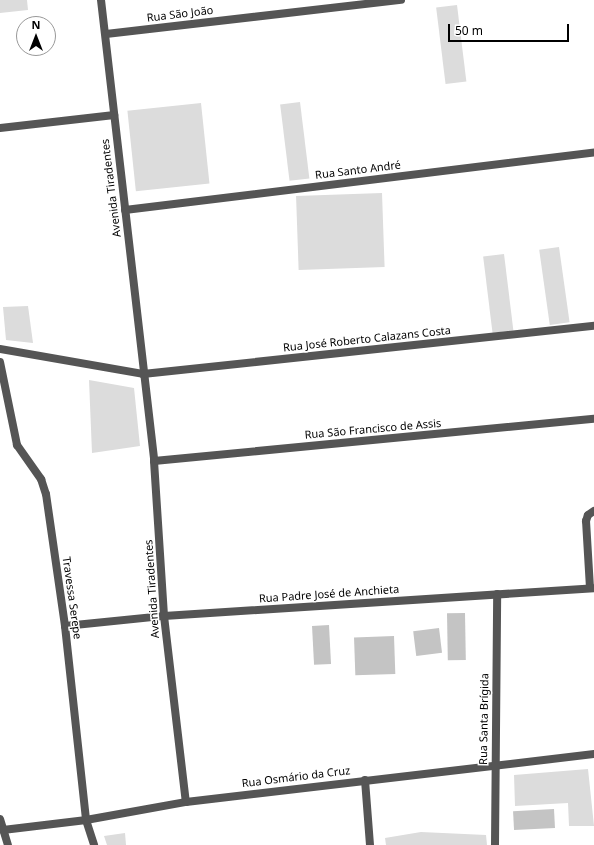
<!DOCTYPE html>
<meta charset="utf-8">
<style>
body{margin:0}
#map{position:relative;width:594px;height:845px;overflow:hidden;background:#fff;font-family:"Noto Sans",sans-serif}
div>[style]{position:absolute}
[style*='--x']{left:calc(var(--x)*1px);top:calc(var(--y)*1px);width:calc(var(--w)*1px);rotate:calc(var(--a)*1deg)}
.green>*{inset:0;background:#dcdcdc;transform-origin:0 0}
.building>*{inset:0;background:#c4c4c4;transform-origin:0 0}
.street>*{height:8px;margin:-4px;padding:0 4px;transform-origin:4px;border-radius:4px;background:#555}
span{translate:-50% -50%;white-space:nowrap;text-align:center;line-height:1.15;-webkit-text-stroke:3px #fff;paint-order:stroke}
.street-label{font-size:11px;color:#000}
.north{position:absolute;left:16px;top:16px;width:40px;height:40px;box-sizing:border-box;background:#fff;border:1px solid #999;border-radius:50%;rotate:0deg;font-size:11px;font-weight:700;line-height:16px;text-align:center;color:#000}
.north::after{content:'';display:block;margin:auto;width:14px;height:18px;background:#000;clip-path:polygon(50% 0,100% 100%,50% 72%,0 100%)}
.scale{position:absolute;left:448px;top:24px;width:121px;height:18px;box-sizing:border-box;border:2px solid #000;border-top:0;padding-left:5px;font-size:12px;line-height:14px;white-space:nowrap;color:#000;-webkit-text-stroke:3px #fff;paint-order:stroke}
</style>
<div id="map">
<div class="green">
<div style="clip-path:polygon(0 0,27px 0,28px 10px,0 13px)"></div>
<div style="left:457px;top:5px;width:77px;height:21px;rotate:83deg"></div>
<div style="left:300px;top:102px;width:77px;height:20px;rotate:83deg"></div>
<div style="left:201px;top:103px;width:81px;height:74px;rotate:84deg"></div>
<div style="left:382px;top:193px;width:74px;height:86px;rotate:88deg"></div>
<div style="left:559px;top:247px;width:76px;height:20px;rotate:82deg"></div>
<div style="left:504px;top:254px;width:77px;height:21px;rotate:83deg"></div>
<div style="clip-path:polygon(28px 306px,33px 343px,6px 340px,3px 307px)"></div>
<div style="clip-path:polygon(89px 380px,134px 388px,140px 446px,92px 453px)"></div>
<div style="clip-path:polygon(588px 769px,594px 826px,569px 826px,568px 803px,515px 806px,514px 775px)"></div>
<div style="clip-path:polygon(421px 832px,486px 835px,487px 845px,386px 845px,385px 838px)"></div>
<div style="clip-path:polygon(125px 833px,126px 845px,107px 845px,104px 836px)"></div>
</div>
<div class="building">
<div style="left:465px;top:613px;width:47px;height:18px;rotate:89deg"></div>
<div style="left:329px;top:625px;width:39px;height:17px;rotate:87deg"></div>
<div style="left:439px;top:628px;width:25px;height:26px;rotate:83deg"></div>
<div style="left:394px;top:636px;width:38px;height:40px;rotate:88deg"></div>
<div style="left:554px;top:809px;width:19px;height:41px;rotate:87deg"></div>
</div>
<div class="street">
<div style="--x:101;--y:0;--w:464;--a:83.4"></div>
<div style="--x:154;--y:461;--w:155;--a:86.3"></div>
<div style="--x:164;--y:616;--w:187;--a:83.3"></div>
<div style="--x:106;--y:34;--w:297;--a:-6.6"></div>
<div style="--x:0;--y:128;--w:115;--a:-6.5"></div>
<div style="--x:125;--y:210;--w:473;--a:-7"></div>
<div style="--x:0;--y:349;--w:145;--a:9.9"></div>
<div style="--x:143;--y:374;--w:454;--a:-6.1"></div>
<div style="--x:0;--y:362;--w:85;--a:78.4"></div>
<div style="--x:17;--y:445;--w:42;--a:54.8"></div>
<div style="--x:41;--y:479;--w:16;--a:72"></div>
<div style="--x:46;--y:494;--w:133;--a:81.8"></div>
<div style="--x:65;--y:626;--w:195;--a:83.8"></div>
<div style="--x:86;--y:820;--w:26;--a:72"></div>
<div style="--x:154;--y:461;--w:442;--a:-5.5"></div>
<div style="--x:590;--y:588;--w:67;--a:-93.4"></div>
<div style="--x:586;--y:521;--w:6;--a:-72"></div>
<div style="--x:588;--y:515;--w:7;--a:-34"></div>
<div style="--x:65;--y:626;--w:100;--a:-5.8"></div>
<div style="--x:164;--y:616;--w:431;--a:-3.7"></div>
<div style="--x:365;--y:780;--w:65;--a:85.6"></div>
<div style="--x:0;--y:819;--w:27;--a:73"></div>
<div style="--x:3;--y:830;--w:84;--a:-6.9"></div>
<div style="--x:86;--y:820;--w:102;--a:-10.2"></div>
<div style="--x:186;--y:802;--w:411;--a:-6.7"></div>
<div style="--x:495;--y:845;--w:251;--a:-89.5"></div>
</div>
<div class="street-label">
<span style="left:180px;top:14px;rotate:-7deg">Rua São João</span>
<span style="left:358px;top:170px;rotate:-7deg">Rua Santo André</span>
<span style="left:111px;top:188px;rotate:-97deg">Avenida Tiradentes</span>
<span style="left:367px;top:339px;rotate:-6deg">Rua José Roberto Calazans Costa</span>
<span style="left:373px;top:429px;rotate:-5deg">Rua São Francisco de Assis</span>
<span style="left:152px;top:589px;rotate:-94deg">Avenida Tiradentes</span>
<span style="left:329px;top:594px;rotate:-4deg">Rua Padre José de Anchieta</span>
<span style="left:72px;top:598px;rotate:82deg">Travessa Serepe</span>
<span style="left:484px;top:719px;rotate:-89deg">Rua Santa Brígida</span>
<span style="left:296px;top:777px;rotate:-7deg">Rua Osmário da Cruz</span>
</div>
<div class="north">N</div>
<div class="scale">50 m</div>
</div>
